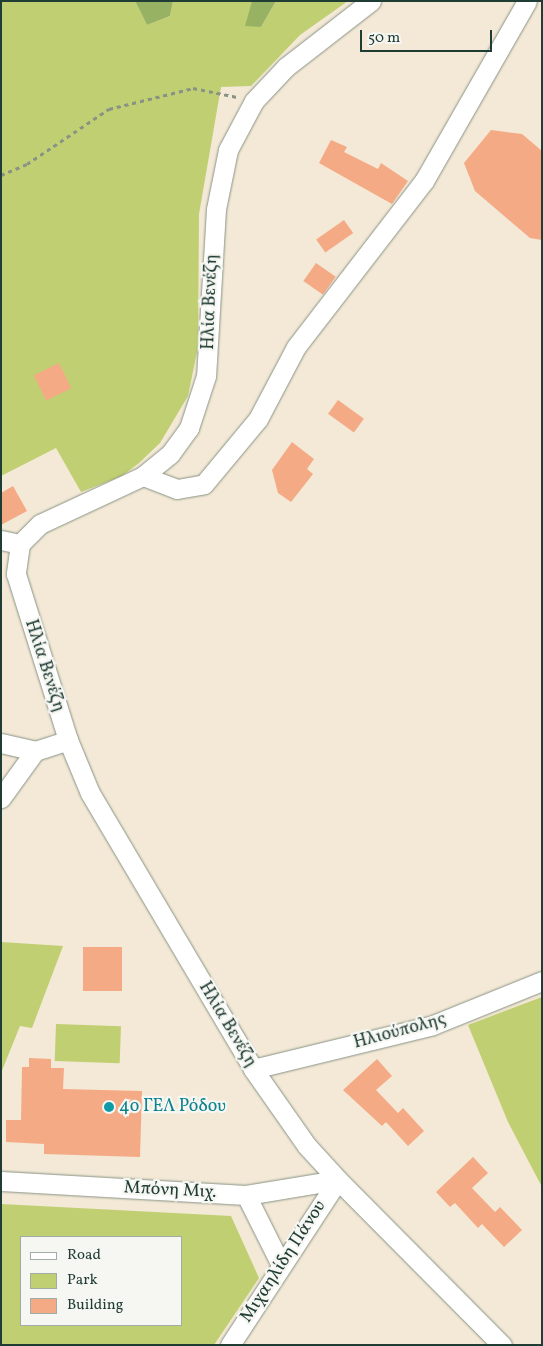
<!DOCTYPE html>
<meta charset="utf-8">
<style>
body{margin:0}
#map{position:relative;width:543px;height:1346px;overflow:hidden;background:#f3e9d6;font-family:Vollkorn,serif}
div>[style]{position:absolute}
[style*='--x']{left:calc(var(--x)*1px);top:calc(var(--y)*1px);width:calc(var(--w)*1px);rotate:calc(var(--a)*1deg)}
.green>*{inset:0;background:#c0cf72;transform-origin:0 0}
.forest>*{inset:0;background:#98b264}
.building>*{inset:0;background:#f5aa86;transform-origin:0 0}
.path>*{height:3px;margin-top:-1.5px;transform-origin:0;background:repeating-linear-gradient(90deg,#899385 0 4px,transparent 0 8px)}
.roads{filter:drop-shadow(0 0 1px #899385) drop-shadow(0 0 1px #899385)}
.minor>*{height:19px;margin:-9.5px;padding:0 9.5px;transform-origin:9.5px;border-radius:9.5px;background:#fff}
.dots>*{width:14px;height:14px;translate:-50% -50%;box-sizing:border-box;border:2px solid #f6f6f2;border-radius:50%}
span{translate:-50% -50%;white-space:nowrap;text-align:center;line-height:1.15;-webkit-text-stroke:4.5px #f6f6f2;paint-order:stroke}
.street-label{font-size:18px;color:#1f3d34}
.culture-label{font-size:18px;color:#0d838f}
.left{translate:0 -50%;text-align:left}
.frame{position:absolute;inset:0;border:2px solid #1f3d34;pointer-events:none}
.legend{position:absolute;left:20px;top:1236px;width:162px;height:90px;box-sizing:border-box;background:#f6f6f2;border:1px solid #a0aca6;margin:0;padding:6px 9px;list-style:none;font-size:15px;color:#1f3d34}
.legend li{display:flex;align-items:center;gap:10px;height:25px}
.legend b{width:25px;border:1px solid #a0aca6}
.scale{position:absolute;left:360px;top:30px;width:132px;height:22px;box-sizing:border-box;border:2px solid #1f3d34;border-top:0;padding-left:6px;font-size:15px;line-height:18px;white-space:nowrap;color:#1f3d34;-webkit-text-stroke:4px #f6f6f2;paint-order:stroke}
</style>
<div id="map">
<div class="green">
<div style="clip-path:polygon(1px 1px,135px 1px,147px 25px,170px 16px,173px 1px,252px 1px,261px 27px,276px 1px,348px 1px,300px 35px,251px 86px,221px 87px,199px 214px,198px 347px,188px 396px,160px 443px,139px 463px,122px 476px,81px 492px,56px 448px,1px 476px)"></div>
<div style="clip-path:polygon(1px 942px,63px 946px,32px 1028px,20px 1026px,1px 1073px)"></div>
<div style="clip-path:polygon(542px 997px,542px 1187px,508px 1122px,468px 1025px)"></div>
<div style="left:56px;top:1024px;width:65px;height:37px;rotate:2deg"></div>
<div style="clip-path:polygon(evenodd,1px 1204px,231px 1216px,259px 1278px,214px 1345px,1px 1345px,1px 1204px,181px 1237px,181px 1325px,21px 1325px,21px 1237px,181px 1237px)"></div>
</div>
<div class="forest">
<div style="clip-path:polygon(135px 1px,173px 1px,170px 16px,147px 25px)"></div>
<div style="clip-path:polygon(252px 1px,276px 1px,261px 27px,245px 26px)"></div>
</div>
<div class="building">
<div style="clip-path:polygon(491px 130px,522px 134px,542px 151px,542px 240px,530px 238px,475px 191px,464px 163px)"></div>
<div style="clip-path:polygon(331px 140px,347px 147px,344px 152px,378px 169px,381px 163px,408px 181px,392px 204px,319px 163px)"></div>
<div style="left:344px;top:220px;width:16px;height:34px;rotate:55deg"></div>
<div style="left:316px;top:263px;width:24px;height:22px;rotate:35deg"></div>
<div style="left:59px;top:363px;width:28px;height:28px;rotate:64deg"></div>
<div style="left:338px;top:400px;width:32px;height:17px;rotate:36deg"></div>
<div style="clip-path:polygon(292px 442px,314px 459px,307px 469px,313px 474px,291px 502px,278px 493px,272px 470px)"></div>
<div style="clip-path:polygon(13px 486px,27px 511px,1px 525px,1px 493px)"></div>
<div style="left:83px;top:947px;width:39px;height:44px"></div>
<div style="clip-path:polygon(29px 1058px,51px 1059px,51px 1068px,64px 1068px,63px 1089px,142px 1091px,140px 1157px,44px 1154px,44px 1144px,6px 1142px,6px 1120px,21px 1120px,22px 1067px,29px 1067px)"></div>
<div style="clip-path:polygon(377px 1059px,392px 1076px,376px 1090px,398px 1113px,403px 1108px,424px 1131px,408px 1146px,386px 1122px,382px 1126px,343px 1090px)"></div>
<div style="clip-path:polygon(473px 1157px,488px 1173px,472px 1188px,495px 1212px,500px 1207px,522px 1230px,504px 1247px,482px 1224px,478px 1228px,455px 1203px,450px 1207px,436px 1192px)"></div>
</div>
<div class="path">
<div style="--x:1;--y:175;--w:28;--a:-23"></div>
<div style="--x:27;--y:164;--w:99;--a:-33.9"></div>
<div style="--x:109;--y:109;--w:87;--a:-14"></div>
<div style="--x:193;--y:88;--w:45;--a:11.6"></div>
</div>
<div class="roads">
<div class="minor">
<div style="--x:371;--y:1;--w:108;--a:142.2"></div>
<div style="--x:286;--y:67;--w:47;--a:133.3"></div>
<div style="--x:254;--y:101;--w:55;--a:118"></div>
<div style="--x:228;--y:150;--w:60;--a:101.5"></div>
<div style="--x:216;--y:209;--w:167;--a:93.4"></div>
<div style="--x:206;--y:376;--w:55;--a:108.1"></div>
<div style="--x:189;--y:428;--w:32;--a:126"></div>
<div style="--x:170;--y:454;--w:35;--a:141"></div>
<div style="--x:143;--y:476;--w:114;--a:155"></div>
<div style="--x:40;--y:524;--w:28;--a:135"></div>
<div style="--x:20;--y:544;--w:30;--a:98"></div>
<div style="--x:16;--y:574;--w:174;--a:72.6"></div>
<div style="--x:68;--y:740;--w:57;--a:67.5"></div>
<div style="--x:90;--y:793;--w:321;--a:59.4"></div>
<div style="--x:253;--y:1069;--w:94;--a:55"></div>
<div style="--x:307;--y:1146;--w:46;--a:47.6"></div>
<div style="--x:338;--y:1180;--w:233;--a:45.2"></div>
<div style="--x:143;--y:476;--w:36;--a:21"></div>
<div style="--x:177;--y:489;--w:27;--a:-10"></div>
<div style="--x:204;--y:484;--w:85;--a:-50.3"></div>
<div style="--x:258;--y:419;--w:81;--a:-62.2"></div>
<div style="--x:296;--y:347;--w:210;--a:-52.4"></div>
<div style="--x:424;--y:181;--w:207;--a:-60.2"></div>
<div style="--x:1;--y:540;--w:19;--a:12"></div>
<div style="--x:1;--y:743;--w:35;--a:13"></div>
<div style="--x:1;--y:798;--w:58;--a:-54.1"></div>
<div style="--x:35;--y:751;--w:35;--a:-18"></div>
<div style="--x:253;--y:1069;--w:185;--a:-13.7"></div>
<div style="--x:433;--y:1025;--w:118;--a:-22"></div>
<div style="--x:1;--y:1181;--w:245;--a:3.3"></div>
<div style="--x:246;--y:1195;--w:93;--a:-9.3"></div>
<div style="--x:246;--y:1195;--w:78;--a:63.4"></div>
<div style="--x:230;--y:1345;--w:197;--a:-56.8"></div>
</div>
</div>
<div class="dots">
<div style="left:109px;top:1107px;background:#0f9aa8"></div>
</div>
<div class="street-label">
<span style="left:211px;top:302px;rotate:-88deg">Ηλία Βενέζη</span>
<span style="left:44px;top:666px;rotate:72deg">Ηλία Βενέζη</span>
<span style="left:227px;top:1025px;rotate:59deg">Ηλία Βενέζη</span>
<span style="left:400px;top:1032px;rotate:-15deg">Ηλιούπολης</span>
<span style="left:170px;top:1191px;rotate:3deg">Μπόνη Μιχ.</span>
<span style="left:284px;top:1262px;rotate:-57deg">Μιχαηλίδη Πάνου</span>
</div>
<div class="culture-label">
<span class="left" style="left:119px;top:1107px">4ο ΓΕΛ Ρόδου</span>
</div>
<div class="frame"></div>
<ul class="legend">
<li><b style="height:6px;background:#fff"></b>Road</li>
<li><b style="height:14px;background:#c0cf72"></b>Park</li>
<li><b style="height:14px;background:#f5aa86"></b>Building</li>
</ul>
<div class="scale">50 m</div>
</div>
